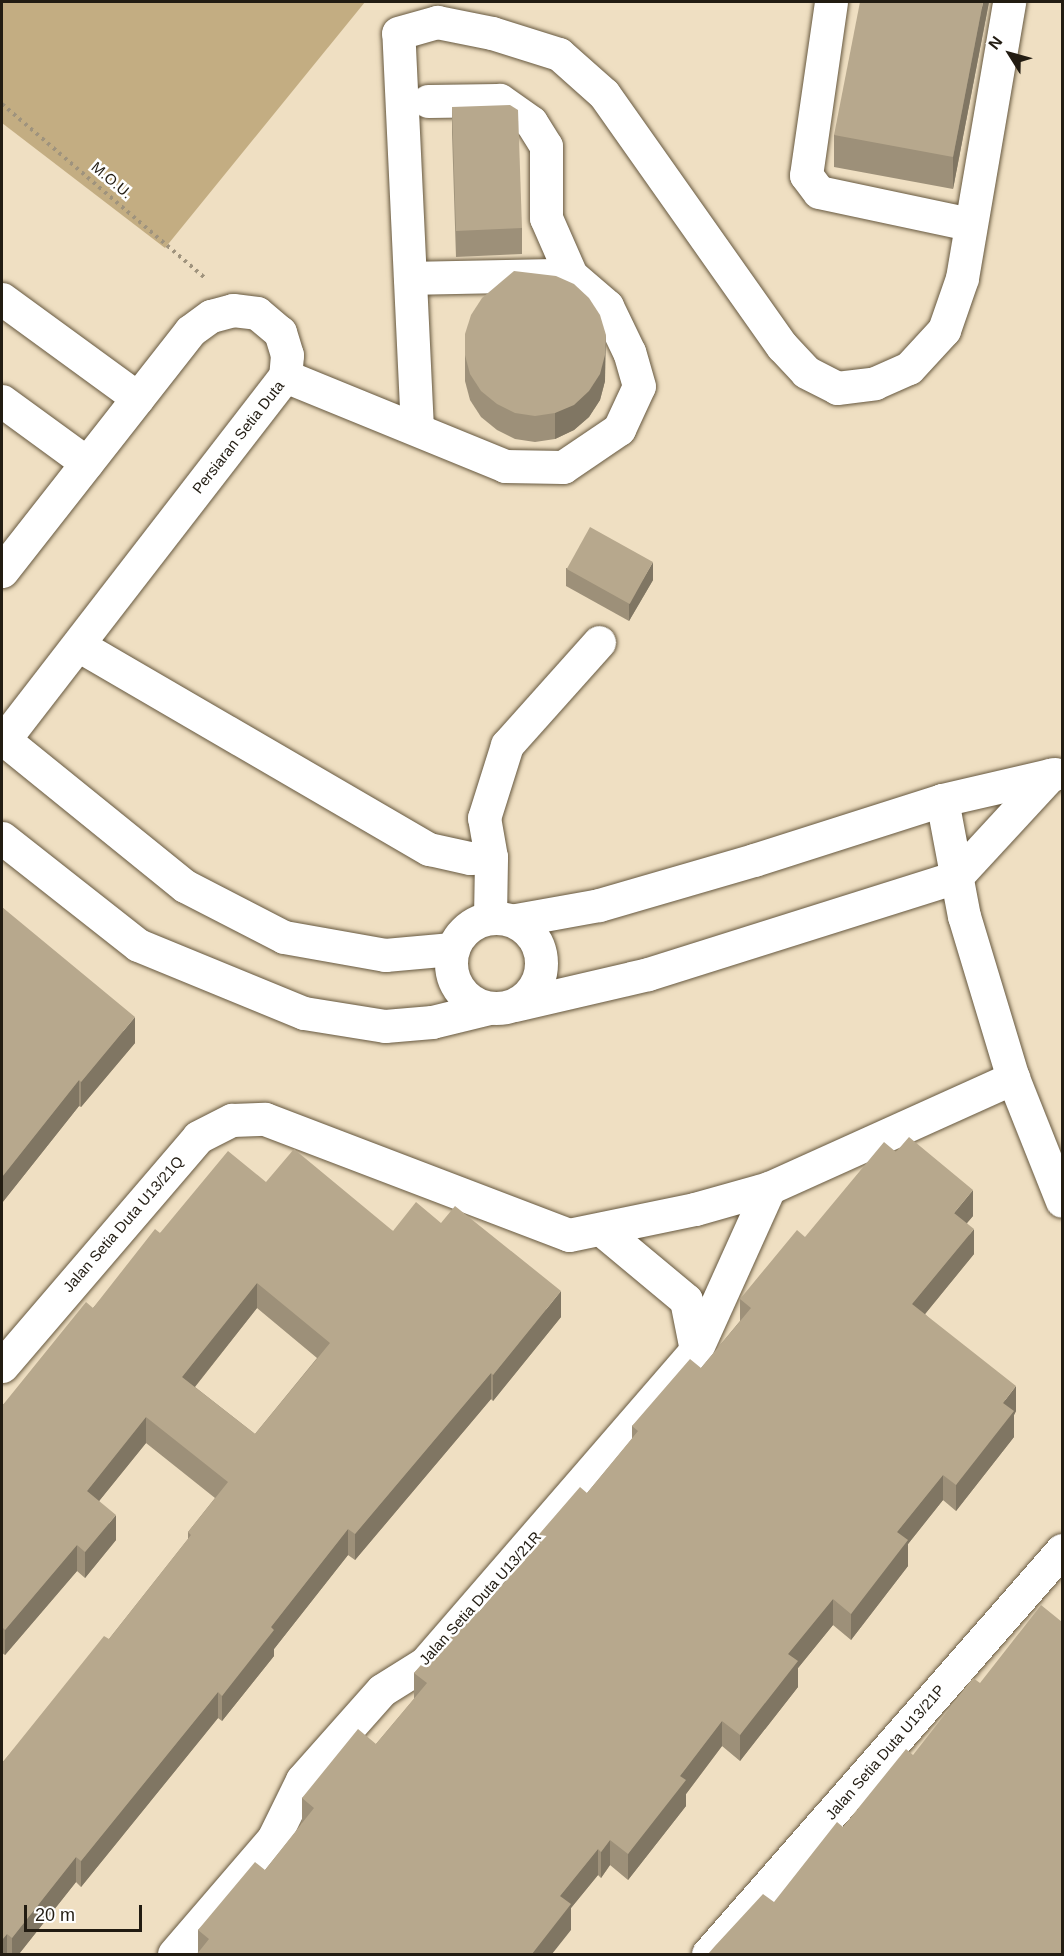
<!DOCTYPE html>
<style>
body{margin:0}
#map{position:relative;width:1064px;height:1956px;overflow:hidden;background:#efdfc2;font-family:Arial,sans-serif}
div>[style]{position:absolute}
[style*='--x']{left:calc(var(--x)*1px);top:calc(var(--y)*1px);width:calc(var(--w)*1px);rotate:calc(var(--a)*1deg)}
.green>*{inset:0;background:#c3ad82}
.path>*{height:4px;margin-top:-2px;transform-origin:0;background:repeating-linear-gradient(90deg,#9f937d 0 3px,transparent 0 7.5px)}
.roads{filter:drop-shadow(0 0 2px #66583f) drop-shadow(0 0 2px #66583f)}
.minor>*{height:33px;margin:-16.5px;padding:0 16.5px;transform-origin:16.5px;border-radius:16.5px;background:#fff}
.minor>.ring{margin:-16.5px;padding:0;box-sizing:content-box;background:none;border:33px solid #fff;border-radius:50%}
.wall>*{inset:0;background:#9d9079}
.shaded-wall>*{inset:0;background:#807663}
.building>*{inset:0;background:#b7a88d;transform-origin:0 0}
span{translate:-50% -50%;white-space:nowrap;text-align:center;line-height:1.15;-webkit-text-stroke:5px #fff;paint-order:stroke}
.street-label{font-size:15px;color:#221c12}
.frame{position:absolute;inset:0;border:3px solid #221c12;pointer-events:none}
.north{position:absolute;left:980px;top:24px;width:60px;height:60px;-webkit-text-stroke:4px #fff;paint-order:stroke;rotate:307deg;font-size:16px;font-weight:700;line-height:24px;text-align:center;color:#221c12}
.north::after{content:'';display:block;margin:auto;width:21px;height:27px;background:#221c12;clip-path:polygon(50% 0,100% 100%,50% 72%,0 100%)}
.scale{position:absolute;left:24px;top:1905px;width:118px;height:27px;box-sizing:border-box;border:3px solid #221c12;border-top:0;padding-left:8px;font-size:18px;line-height:21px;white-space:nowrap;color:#221c12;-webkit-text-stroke:4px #fff;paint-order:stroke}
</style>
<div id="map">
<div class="green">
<div style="clip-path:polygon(2px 2px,365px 2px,165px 248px,2px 123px)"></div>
</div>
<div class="path">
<div style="--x:2;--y:104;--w:267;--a:40.6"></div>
</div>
<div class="roads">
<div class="minor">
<div style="--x:831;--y:2;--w:175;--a:98.2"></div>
<div style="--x:806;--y:175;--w:21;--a:53"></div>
<div style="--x:819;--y:192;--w:153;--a:12"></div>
<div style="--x:410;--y:278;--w:141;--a:-1.2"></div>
<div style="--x:2;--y:299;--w:168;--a:36.1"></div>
<div style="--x:285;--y:376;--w:238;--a:22.2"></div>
<div style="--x:505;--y:466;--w:58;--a:1"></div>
<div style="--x:563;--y:467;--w:68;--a:-34.2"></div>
<div style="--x:619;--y:429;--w:47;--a:-65.1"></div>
<div style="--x:639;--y:386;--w:35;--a:-106"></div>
<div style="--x:629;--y:352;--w:51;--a:-115.6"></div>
<div style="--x:607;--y:306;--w:48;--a:-139.3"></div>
<div style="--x:571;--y:275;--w:62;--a:-113.7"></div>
<div style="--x:546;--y:218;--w:72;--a:-90"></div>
<div style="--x:546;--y:146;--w:28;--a:-122"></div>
<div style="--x:531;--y:122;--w:39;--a:-145"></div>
<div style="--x:499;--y:100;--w:71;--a:179.2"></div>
<div style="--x:2;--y:401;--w:105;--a:36.1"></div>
<div style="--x:417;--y:429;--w:396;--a:-92.7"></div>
<div style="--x:398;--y:33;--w:41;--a:-15.8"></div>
<div style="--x:437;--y:22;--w:56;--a:11.3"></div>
<div style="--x:492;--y:33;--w:70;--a:17.4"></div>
<div style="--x:559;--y:54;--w:60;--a:41.6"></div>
<div style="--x:604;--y:94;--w:309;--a:54.8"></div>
<div style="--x:782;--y:346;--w:35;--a:47"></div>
<div style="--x:806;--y:372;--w:35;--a:27"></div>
<div style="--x:837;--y:388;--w:38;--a:-7"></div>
<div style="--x:875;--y:383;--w:37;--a:-24"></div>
<div style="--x:909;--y:368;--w:52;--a:-47.4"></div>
<div style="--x:944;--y:330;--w:55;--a:-70.9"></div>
<div style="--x:962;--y:278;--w:280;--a:-80.3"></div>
<div style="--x:2;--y:571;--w:305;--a:-51.9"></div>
<div style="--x:190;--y:331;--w:26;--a:-36"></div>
<div style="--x:211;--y:316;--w:23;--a:-15"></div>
<div style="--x:233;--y:310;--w:24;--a:7"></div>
<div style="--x:257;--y:313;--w:30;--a:40"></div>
<div style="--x:280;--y:332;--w:24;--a:73"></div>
<div style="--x:287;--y:355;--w:21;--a:95"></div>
<div style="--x:285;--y:376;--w:463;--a:127.7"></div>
<div style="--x:78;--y:645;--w:406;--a:30.2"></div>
<div style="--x:429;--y:849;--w:42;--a:12.4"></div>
<div style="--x:470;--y:858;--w:21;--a:-3"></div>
<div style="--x:2;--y:738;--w:235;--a:39"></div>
<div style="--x:185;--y:886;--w:111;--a:27.3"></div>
<div style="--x:284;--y:937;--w:103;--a:10.1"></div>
<div style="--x:385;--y:955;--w:67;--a:-5.1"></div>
<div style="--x:942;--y:800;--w:118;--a:79.3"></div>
<div style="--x:964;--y:916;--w:169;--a:73.2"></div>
<div style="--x:1013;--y:1078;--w:132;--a:68.3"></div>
<div style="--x:2;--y:838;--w:173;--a:38.2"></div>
<div style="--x:138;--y:945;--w:179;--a:22.3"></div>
<div style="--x:304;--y:1013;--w:82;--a:9.1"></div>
<div style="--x:385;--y:1026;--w:47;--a:-4.9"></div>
<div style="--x:432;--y:1022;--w:59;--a:-13.8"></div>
<div style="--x:490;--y:917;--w:60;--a:-89"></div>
<div style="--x:491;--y:857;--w:40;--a:-100"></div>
<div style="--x:484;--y:818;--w:77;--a:-72.5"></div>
<div style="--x:507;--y:745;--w:138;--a:-48.2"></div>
<div class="ring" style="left:451px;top:918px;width:57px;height:57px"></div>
<div style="--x:516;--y:920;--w:84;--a:-10.2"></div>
<div style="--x:599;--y:905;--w:161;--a:-16.2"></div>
<div style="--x:754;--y:860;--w:197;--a:-17.7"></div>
<div style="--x:942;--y:800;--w:116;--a:-13"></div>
<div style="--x:515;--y:1005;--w:137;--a:-13.1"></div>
<div style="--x:648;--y:974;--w:323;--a:-17.5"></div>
<div style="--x:956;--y:877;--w:139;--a:-47.3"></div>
<div style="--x:602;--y:1230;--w:109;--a:39.8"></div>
<div style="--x:686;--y:1300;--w:51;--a:78.7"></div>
<div style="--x:2;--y:1366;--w:301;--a:-49.4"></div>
<div style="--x:198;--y:1137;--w:38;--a:-27"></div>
<div style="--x:232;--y:1120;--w:33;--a:-2"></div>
<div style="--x:265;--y:1119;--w:325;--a:20.9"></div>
<div style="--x:569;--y:1235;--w:129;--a:-11.7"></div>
<div style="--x:695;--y:1209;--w:77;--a:-15.8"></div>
<div style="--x:769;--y:1188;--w:268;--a:-24.3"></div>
<div style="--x:174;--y:1954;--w:152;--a:-49.3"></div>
<div style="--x:273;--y:1839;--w:66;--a:-63.8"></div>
<div style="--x:302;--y:1780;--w:120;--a:-48.4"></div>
<div style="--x:382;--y:1690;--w:51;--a:-32.1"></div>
<div style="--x:425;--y:1663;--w:414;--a:-49.1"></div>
<div style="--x:696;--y:1350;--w:178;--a:-65.7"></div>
<div style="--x:708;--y:1954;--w:537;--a:-48.77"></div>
</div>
</div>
<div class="wall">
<div style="clip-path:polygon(989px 2px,953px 189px,834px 167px,834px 135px)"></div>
<div style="clip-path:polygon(452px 107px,522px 228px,522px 254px,456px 257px,452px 133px)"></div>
<div style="clip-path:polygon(465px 334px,605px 381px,600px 400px,589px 417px,574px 430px,555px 439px,535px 442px,515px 439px,497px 430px,481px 417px,470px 400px,465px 381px)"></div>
<div style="clip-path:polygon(566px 568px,653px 580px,629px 621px,566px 586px)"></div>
<div style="clip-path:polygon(2px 907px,135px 1043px,81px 1107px,79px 1106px,2px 1203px,2px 1208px)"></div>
<div style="clip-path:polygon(evenodd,266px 1182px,393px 1231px,561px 1317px,493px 1401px,491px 1399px,355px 1560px,348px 1555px,274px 1649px,274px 1656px,222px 1721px,218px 1718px,81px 1887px,76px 1882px,19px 1954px,2px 1954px,2px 1763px,109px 1639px,188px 1539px,188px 1532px,215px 1498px,146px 1443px,99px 1501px,116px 1540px,85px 1578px,77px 1571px,5px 1655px,2px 1653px,2px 1406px,93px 1308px,160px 1233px,266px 1182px,257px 1308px,317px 1358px,255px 1434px,195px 1387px,257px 1308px)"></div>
<div style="clip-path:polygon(973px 1216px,967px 1223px,974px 1254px,925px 1314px,1016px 1411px,1014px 1415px,1014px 1437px,956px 1511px,943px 1500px,908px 1544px,908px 1566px,851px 1640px,833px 1625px,798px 1668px,798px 1687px,740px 1761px,722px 1746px,686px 1794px,686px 1806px,628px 1880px,610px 1865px,601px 1878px,598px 1875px,571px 1908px,571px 1930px,198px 1953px,198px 1930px,265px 1870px,302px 1824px,302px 1798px,376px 1744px,414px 1699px,414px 1673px,479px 1612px,522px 1561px,522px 1554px,587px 1493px,632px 1439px,632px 1426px,701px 1368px,740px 1321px,740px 1299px,805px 1237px)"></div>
</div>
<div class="shaded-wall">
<div style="clip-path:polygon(983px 2px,989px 2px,953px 189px,953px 157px)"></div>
<div style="clip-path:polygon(606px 335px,605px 381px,600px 400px,589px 417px,574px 430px,555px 439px,555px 413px)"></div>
<div style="clip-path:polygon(653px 562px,653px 580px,629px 621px,629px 603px)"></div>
<div style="clip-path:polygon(135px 1017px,135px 1043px,81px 1107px,81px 1082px)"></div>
<div style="clip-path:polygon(79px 1080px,79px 1106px,2px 1203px,2px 1208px,2px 1177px)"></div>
<div style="clip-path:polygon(973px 1190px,973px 1216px,954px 1238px,954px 1213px)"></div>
<div style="clip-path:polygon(974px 1229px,974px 1254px,912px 1330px,912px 1304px)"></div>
<div style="clip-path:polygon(257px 1283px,257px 1308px,182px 1403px,182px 1377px)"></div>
<div style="clip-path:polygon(561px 1291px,561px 1317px,493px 1401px,493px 1375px)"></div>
<div style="clip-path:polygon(491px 1373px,491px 1399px,355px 1560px,355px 1534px)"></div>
<div style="clip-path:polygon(1016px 1386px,1016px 1411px,1014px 1415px,1014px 1437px,956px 1511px,956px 1485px,1003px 1403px)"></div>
<div style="clip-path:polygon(146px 1417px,146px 1443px,87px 1516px,87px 1491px)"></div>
<div style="clip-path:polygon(943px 1475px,943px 1500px,908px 1544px,908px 1566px,851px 1640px,851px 1614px,897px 1532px)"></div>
<div style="clip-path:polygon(116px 1515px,116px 1540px,85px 1578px,85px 1552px)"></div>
<div style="clip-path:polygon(348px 1529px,348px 1555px,274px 1649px,274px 1656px,222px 1721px,222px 1696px,271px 1627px)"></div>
<div style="clip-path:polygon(77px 1545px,77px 1571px,5px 1655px,5px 1630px)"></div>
<div style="clip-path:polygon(833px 1599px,833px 1625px,798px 1668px,798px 1687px,740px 1761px,740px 1735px,788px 1654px)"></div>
<div style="clip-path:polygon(218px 1692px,218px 1718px,81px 1887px,81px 1861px)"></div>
<div style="clip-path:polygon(722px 1721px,722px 1746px,686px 1794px,686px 1806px,628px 1880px,628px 1854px,680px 1776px)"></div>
<div style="clip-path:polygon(610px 1840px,610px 1865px,601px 1878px,601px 1852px)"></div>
<div style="clip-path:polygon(598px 1849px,598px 1875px,571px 1908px,571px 1930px,552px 1954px,532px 1954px,560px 1896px)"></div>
<div style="clip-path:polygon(76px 1857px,76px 1882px,19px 1954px,12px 1954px,12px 1938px)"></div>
<div style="clip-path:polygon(7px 1934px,7px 1954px,2px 1954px,2px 1940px)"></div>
</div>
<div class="building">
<div style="clip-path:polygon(860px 2px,983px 2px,953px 157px,834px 135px)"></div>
<div style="clip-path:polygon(510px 105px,518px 110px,522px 228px,456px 231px,452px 107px)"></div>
<div style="clip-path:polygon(514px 271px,556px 276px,574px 284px,589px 298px,600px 315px,606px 335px,605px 355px,600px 374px,589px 391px,574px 405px,555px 413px,535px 416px,515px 413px,497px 404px,481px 391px,470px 374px,465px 355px,465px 334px,471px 315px,482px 298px)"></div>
<div style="left:590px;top:527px;width:72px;height:48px;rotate:29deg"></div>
<div style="clip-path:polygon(2px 907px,135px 1017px,81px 1082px,79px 1080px,2px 1177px)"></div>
<div style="clip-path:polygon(909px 1137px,973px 1190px,954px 1213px,974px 1229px,912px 1304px,1016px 1386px,1003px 1403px,1014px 1411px,956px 1485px,943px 1475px,897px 1532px,908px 1540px,851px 1614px,833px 1599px,788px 1654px,798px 1661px,740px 1735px,722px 1721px,680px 1776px,686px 1780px,628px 1854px,610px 1840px,601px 1852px,598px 1849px,560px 1896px,571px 1904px,532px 1954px,197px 1954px,209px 1939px,198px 1930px,255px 1862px,265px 1870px,314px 1808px,302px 1798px,358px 1729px,376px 1744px,427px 1683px,414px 1673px,426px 1659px,439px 1650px,475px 1608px,479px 1612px,526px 1557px,522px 1554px,580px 1487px,587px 1493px,638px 1431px,632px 1426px,690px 1359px,701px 1368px,751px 1308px,740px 1299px,797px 1230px,805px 1237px,884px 1142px,896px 1152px)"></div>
<div style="clip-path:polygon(evenodd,294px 1149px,393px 1231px,416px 1202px,441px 1223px,455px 1206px,561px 1291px,493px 1375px,491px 1373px,355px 1534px,348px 1529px,271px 1627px,274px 1630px,222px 1696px,218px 1692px,81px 1861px,76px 1857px,12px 1938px,7px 1934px,2px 1940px,2px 1763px,104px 1636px,109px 1639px,191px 1535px,188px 1532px,228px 1482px,146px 1417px,87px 1491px,116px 1515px,85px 1552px,77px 1545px,5px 1630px,2px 1627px,2px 1406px,86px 1302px,93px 1308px,155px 1229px,160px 1233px,228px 1151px,266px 1182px,294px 1149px,257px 1283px,330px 1343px,255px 1434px,182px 1377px,257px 1283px)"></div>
<div style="clip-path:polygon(1041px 1605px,1062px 1622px,1062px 1954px,708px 1954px,715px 1946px,763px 1894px,774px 1902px,837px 1822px,843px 1827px,906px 1749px,913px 1755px,973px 1678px,980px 1683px)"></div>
</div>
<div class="street-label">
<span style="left:112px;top:180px;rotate:40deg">M.O.U.</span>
<span style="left:238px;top:437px;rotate:-52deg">Persiaran Setia Duta</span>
<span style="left:123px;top:1224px;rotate:-49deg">Jalan Setia Duta U13/21Q</span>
<span style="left:480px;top:1598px;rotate:-48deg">Jalan Setia Duta U13/21R</span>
<span style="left:885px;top:1752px;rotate:-49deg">Jalan Setia Duta U13/21P</span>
</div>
<div class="frame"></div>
<div class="north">N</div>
<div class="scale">20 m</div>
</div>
